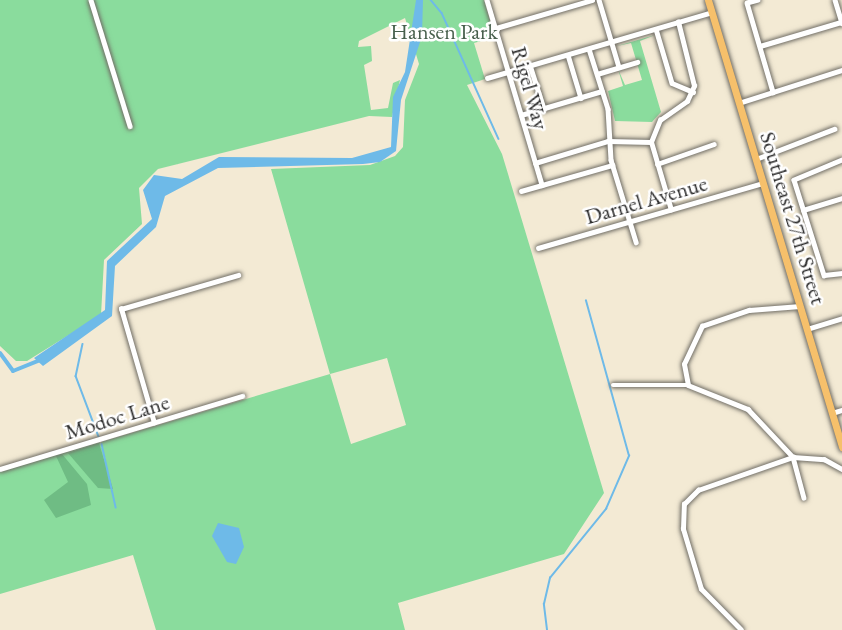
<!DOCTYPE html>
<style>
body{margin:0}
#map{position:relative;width:842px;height:630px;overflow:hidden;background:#f3ead4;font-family:"EB Garamond",serif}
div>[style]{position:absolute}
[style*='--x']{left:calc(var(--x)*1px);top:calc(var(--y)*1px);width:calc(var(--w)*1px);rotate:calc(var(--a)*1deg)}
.green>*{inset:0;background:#8adc9d}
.forest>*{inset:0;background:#6fbc84}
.water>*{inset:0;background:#6ebae8}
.stream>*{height:1.5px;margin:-0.75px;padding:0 0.75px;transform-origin:0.75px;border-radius:0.75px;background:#6ebae8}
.canal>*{height:4px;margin:-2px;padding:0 2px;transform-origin:2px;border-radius:2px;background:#6ebae8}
.roads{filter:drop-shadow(0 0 2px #716e66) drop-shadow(0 0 2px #716e66)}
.street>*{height:4.5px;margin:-2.25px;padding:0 2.25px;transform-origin:2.25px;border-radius:2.25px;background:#fff}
.primary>*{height:7px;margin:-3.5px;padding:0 3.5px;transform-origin:3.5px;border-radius:3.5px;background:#f6c06b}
span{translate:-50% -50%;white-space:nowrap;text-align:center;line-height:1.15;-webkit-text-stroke:5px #fff;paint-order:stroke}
.park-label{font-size:22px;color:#48604d}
.street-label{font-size:22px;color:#2b2b2b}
</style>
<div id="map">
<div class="green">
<div style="clip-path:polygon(evenodd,0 0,484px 0,495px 37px,474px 43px,485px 79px,467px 85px,502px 154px,604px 493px,564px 554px,398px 603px,405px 630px,156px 630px,133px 555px,0 594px,0 471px,100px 442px,106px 461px,101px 442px,330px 374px,271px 169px,370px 165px,395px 156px,403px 147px,405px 100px,419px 64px,405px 18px,359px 41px,358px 47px,371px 46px,372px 61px,364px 65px,371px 110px,388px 108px,393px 83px,400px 80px,392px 117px,369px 116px,158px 169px,139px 188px,142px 224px,104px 260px,101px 315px,27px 361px,16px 361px,0 346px,0 0,387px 358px,406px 425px,351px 444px,330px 374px,387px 358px)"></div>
<div style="clip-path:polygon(655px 35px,640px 41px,661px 112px,652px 122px,615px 121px,608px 91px,623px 86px,618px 69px,625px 85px,642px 80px,631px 43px,617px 46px)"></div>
</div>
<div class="forest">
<div style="clip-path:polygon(99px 443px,113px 489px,98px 488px,68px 453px)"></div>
<div style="clip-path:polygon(62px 454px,87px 484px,91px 505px,56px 518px,44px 500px,68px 482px,56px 456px)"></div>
</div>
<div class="water">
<div style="clip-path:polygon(416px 0,423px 0,422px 36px,401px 100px,396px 151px,380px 162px,363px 164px,218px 168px,165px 196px,156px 227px,115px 266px,112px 316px,43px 366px,34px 358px,105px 310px,107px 261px,152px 219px,143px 190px,154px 175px,182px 179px,219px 157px,352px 158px,391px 147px,393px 97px,405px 72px)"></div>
<div style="clip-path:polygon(218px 523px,239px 528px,244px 547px,236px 564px,227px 562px,212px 536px)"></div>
</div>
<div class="stream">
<div style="--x:431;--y:0;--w:17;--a:50"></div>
<div style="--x:442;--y:13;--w:138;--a:65.7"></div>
<div style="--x:83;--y:344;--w:33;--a:102"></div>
<div style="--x:76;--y:376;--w:65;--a:69.3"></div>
<div style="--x:102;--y:444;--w:65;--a:77.5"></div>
<div style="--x:547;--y:630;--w:26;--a:-97"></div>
<div style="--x:544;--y:604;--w:27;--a:-77"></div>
<div style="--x:550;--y:578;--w:89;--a:-50.9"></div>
<div style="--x:606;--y:509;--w:58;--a:-66.5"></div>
<div style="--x:629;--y:456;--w:161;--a:-105.5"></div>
</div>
<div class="canal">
<div style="--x:0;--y:353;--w:22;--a:54"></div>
<div style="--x:13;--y:371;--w:29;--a:-22"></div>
</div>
<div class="roads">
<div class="street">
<div style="--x:91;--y:0;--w:132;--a:72.8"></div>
<div style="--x:487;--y:0;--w:193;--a:73.4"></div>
<div style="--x:599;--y:0;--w:70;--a:73.4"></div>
<div style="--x:758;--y:0;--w:11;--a:165"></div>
<div style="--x:747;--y:3;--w:93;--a:73.7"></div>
<div style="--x:835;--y:0;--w:24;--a:73"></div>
<div style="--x:496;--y:28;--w:100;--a:-16.3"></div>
<div style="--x:656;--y:29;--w:56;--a:73.5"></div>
<div style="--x:672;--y:83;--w:23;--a:23"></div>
<div style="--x:760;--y:46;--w:84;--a:-16.5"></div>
<div style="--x:589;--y:49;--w:63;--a:72.4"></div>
<div style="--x:608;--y:109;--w:51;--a:86.6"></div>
<div style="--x:611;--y:160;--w:86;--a:73"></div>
<div style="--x:568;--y:55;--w:45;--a:73.2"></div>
<div style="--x:530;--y:65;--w:46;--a:72.3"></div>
<div style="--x:597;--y:74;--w:42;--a:-16.7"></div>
<div style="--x:487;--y:78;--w:234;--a:-16.3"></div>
<div style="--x:739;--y:103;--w:108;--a:-17.8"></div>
<div style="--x:521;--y:115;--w:84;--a:-16.5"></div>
<div style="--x:756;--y:159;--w:84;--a:-21"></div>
<div style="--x:842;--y:160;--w:52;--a:157.4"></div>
<div style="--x:794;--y:180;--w:100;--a:72.5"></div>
<div style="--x:824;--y:275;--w:18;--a:-6"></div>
<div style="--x:535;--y:163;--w:76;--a:-16.8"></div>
<div style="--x:608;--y:141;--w:43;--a:1.3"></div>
<div style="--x:657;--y:164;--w:60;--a:-19.3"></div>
<div style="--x:521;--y:191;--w:95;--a:-15.9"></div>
<div style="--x:671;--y:210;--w:71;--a:-106.4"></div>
<div style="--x:651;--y:142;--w:24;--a:-68"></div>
<div style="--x:660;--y:120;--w:33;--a:-35"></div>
<div style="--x:687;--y:101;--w:17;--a:-65"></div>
<div style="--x:694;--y:86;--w:66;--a:-104"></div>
<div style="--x:803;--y:210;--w:41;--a:-17.1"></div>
<div style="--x:538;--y:248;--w:234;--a:-16.1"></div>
<div style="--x:807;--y:329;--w:37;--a:-17"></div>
<div style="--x:613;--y:385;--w:75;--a:0"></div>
<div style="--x:688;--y:385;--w:65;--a:21.8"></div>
<div style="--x:748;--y:409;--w:66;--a:46.8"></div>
<div style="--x:793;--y:457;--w:42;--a:75"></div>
<div style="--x:688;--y:385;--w:21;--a:-101"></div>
<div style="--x:684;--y:364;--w:42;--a:-64.7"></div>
<div style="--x:702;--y:326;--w:50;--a:-18.8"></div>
<div style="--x:749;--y:310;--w:51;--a:-4.5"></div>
<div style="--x:832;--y:413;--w:10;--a:-17"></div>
<div style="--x:154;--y:423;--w:119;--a:-106.1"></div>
<div style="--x:121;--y:309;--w:122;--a:-16.2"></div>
<div style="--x:0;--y:469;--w:253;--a:-16.8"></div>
<div style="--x:741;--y:630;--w:57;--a:-134.3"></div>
<div style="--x:701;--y:589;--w:63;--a:-106.7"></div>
<div style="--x:683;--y:529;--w:25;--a:-88"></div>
<div style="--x:684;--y:504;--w:20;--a:-45"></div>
<div style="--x:698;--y:490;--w:101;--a:-19.2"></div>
<div style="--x:793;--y:457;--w:31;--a:4"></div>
<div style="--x:824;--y:459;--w:21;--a:29"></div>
</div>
<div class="primary">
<div style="--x:708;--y:0;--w:467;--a:73.3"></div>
</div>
</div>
<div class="park-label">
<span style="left:444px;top:32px">Hansen Park</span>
</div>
<div class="street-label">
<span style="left:530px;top:88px;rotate:74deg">Rigel Way</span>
<span style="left:646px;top:200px;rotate:-16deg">Darnel Avenue</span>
<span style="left:793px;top:218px;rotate:73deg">Southeast 27th Street</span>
<span style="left:117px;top:417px;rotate:-17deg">Modoc Lane</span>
</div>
</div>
